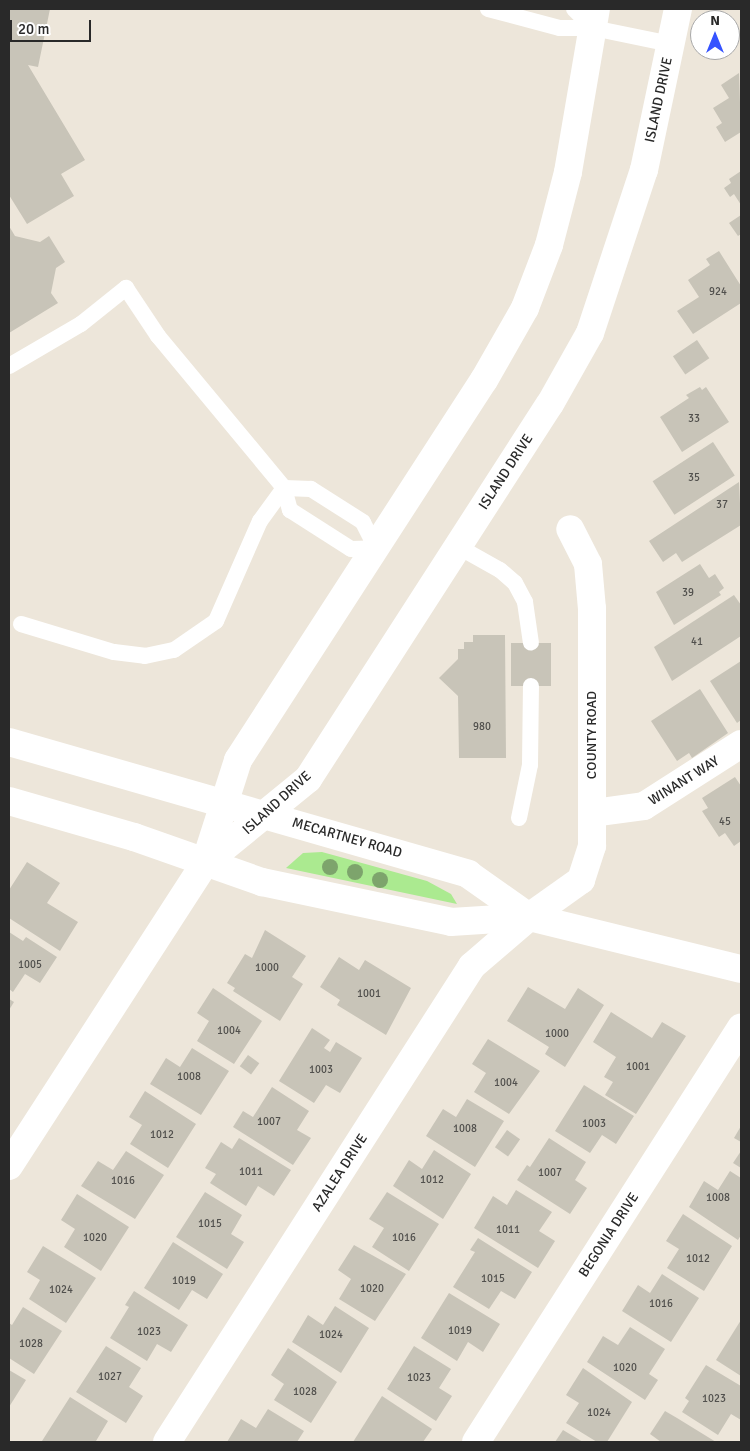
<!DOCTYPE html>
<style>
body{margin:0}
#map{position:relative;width:750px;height:1451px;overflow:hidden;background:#ede6da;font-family:Signika,sans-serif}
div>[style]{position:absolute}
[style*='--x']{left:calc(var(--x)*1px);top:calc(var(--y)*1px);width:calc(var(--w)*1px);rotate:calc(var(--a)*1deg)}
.green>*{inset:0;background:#abea90}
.building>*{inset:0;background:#c8c4b8;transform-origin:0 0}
.lane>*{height:16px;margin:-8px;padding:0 8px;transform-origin:8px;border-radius:8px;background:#fff}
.street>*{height:28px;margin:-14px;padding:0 14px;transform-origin:14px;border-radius:14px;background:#fff}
.secondary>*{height:28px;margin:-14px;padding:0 14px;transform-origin:14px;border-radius:14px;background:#fff}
.trees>*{width:16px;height:16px;margin:-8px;border-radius:50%;background:#7da46c}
span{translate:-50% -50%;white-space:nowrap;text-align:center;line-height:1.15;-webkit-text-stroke:4.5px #fff;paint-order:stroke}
.number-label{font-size:11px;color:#51504d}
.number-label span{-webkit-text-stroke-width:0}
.street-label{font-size:14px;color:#292929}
.frame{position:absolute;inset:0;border:10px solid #292929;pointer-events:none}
.north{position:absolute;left:690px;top:10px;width:50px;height:50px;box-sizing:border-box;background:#fff;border:1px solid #a9a9a9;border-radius:50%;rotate:0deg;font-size:14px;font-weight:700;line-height:20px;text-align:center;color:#292929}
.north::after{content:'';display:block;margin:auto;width:18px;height:22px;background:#3553ff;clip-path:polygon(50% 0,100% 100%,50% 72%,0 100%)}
.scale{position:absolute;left:10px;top:20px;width:81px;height:22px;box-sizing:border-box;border:2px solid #292929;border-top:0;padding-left:6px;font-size:15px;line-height:18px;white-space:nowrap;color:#292929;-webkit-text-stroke:4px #fff;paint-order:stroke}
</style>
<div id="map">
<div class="green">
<div style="clip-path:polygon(322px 852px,427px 881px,451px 894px,457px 904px,286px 868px,303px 853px)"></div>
</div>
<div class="building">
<div style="clip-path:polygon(9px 9px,50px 9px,38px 67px,28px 65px,85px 160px,61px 174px,74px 196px,27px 224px,9px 195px)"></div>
<div style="clip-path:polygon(739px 73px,741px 132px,725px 142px,716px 127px,722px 123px,713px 108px,729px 98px,721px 85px)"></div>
<div style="clip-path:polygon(741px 171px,741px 205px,734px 194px,730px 197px,724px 188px,731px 183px,729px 179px)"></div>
<div style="clip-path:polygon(741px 215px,741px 234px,738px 236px,729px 223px)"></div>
<div style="clip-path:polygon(9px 226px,15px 236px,40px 242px,49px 236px,65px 262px,56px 268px,51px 293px,58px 303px,9px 333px)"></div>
<div style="clip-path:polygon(719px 251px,741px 286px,741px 303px,693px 334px,677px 311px,699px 297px,688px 280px,710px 265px,706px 259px)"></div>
<div style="left:697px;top:340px;width:22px;height:29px;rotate:56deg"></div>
<div style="clip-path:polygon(700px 387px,702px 390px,706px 387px,729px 422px,682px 452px,660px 417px,689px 398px,686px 395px)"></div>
<div style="left:713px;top:442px;width:40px;height:72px;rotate:57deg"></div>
<div style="clip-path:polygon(739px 482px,741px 525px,682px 562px,676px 553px,663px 562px,649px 541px)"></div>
<div style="clip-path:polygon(700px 564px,709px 578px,715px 574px,724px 588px,719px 592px,721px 595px,674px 625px,656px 592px)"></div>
<div style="clip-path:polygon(734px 595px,741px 605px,741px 636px,672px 681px,654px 647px)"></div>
<div style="clip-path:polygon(473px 635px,505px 635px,506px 758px,459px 758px,458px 696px,439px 678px,458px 659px,458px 649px,464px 649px,464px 642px,473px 642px)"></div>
<div style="left:511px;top:643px;width:40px;height:43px"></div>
<div style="clip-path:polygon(741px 661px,741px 720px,737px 723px,710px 681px)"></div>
<div style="clip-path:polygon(700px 689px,728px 733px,692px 758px,689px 753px,677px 761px,651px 721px)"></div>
<div style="clip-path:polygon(735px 777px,741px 786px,741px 841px,734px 846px,725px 833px,719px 837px,702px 811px,708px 808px,702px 798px)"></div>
<div style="clip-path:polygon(27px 862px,60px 883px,47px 903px,78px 922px,60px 951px,9px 918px,9px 890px)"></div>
<div style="clip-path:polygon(265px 930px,306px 956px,292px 977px,303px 984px,280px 1021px,233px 991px,235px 988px,227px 983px,245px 954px,252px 958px)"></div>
<div style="clip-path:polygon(9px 932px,23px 941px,26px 937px,57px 957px,40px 983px,25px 974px,13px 992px,9px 989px)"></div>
<div style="clip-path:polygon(339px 957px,359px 970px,365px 960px,411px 988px,386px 1035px,337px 1005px,340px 1000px,320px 987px)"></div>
<div style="clip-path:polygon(528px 987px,565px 1009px,578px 988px,604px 1005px,565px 1067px,545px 1054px,549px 1047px,507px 1021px)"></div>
<div style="clip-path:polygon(213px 988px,262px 1021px,234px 1064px,197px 1041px,209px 1021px,197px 1013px)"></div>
<div style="clip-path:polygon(9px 999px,14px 1002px,9px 1010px)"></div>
<div style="clip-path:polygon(611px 1012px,652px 1038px,662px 1022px,686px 1036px,636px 1114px,605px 1095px,613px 1082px,604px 1077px,616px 1057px,593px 1042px)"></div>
<div style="clip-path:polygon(312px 1028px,330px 1040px,324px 1048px,330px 1052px,336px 1042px,362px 1058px,340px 1093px,326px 1085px,314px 1103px,279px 1081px)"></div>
<div style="clip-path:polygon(488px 1039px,540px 1071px,509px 1114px,474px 1092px,486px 1073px,472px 1064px)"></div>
<div style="clip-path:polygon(192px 1048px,229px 1071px,201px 1115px,150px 1084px,166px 1058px,180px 1067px)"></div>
<div style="left:248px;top:1055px;width:14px;height:14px;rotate:36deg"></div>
<div style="clip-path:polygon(584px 1085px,634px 1116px,616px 1144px,602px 1135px,590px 1153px,555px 1131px)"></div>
<div style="clip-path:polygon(272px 1087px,309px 1111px,297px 1130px,311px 1138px,293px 1165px,233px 1127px,243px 1111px,253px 1117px)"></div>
<div style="clip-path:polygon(145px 1091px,196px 1124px,168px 1168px,130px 1144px,142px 1125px,129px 1117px)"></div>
<div style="clip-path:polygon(467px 1099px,504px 1121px,475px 1167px,426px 1136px,443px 1109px,456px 1117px)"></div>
<div style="clip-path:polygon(741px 1126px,741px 1142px,734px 1138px)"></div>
<div style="left:507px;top:1130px;width:16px;height:21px;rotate:35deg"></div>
<div style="clip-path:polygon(239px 1138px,291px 1170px,274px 1196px,258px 1186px,246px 1206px,210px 1183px,216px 1174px,205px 1168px,221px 1142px,232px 1149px)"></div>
<div style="clip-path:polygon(549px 1138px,586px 1162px,575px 1180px,587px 1188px,570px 1214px,517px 1180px,527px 1165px,530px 1167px)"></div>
<div style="clip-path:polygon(434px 1150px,471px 1174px,443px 1219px,393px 1186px,409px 1160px,422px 1169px)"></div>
<div style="clip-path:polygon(126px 1151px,164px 1175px,135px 1219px,81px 1186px,98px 1161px,113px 1170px)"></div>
<div style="clip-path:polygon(741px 1151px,741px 1168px,733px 1163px)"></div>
<div style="clip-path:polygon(730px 1171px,741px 1178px,741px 1235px,738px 1240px,689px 1207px,704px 1181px,718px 1190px)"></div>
<div style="clip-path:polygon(516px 1190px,552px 1212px,539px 1231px,555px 1241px,538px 1268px,474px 1228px,493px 1196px,507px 1205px)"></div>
<div style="clip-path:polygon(205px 1192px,242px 1215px,231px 1234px,244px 1242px,227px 1269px,176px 1237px)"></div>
<div style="clip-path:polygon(387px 1192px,439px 1224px,409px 1271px,372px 1247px,384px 1228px,369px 1219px)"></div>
<div style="clip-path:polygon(77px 1194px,129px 1227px,101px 1271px,64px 1247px,75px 1229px,61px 1220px)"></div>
<div style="clip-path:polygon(683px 1214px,732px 1246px,704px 1291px,667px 1268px,679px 1249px,666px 1241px)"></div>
<div style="clip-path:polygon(478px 1238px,532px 1272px,515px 1299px,501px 1291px,489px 1309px,453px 1287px,475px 1252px,470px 1250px)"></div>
<div style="clip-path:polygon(173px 1242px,223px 1274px,207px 1299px,192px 1290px,179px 1310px,144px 1288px)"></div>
<div style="clip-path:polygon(354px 1245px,406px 1274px,375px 1321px,339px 1299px,351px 1279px,338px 1270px)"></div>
<div style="clip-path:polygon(43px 1246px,96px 1278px,66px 1323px,29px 1299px,40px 1280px,27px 1272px)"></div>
<div style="clip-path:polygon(662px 1274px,699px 1298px,671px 1342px,622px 1311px,638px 1285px,650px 1293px)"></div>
<div style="clip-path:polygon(134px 1291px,188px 1325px,171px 1352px,157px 1344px,147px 1361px,110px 1338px,129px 1307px,125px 1305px)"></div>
<div style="clip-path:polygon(449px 1293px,500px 1324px,483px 1352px,468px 1342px,457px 1361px,421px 1338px)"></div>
<div style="clip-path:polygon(335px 1306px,369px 1328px,341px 1373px,292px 1342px,308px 1315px,323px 1325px)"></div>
<div style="clip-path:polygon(23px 1307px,62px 1331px,34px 1374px,9px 1358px,9px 1323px,12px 1325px)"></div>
<div style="clip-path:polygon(741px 1320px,741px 1376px,716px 1360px)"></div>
<div style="clip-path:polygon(630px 1327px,665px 1349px,649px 1374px,658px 1380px,645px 1400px,587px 1362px,603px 1336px,618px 1345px)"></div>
<div style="clip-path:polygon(106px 1346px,141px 1368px,129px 1387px,143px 1396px,126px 1423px,76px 1392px)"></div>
<div style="clip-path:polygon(414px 1346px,451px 1369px,439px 1388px,452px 1396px,436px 1421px,387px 1389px)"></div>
<div style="clip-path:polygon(288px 1348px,337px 1382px,311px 1423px,274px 1400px,284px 1384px,271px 1375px)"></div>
<div style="clip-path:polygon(706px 1365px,741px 1386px,741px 1420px,731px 1414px,718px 1435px,682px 1412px,689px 1401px,685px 1398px)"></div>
<div style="clip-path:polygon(583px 1368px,632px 1402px,607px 1442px,597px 1442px,566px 1423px,579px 1403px,566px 1395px)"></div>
<div style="clip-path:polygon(9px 1370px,26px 1380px,9px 1407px)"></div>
<div style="clip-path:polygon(382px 1396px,432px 1429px,423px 1442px,353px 1442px)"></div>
<div style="clip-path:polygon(70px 1397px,108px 1421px,96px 1441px,99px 1442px,42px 1441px)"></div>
<div style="clip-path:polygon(268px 1409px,304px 1431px,297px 1442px,227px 1442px,241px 1419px,256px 1428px)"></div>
<div style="clip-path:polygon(665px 1411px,677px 1418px,716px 1442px,661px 1442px,650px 1434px)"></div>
<div style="clip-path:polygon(563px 1430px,583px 1442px,555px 1442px)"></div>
</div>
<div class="lane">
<div style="--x:488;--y:9;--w:74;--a:14.8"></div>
<div style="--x:560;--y:28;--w:33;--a:0"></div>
<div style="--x:593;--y:28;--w:80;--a:11.6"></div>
<div style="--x:574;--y:9;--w:27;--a:45"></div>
<div style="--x:9;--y:366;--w:83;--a:-30.3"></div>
<div style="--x:81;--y:324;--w:58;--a:-38.7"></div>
<div style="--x:126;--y:288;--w:58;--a:56.3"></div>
<div style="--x:158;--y:336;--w:197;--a:50.3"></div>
<div style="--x:284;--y:488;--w:23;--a:75"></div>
<div style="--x:290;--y:510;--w:72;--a:32.6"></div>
<div style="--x:351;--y:549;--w:25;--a:-2"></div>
<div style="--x:376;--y:548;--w:29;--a:-117"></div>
<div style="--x:363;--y:522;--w:62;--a:-147.6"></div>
<div style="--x:311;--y:489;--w:27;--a:-178"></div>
<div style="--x:457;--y:546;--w:49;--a:29.2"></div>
<div style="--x:500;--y:570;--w:20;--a:41"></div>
<div style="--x:515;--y:583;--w:21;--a:62"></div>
<div style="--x:525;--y:602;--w:41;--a:81.7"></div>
<div style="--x:21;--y:624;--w:97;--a:16.8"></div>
<div style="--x:114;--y:652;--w:31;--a:7"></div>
<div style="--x:145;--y:656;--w:30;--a:-12"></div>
<div style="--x:174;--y:650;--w:51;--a:-34.6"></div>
<div style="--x:216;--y:621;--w:109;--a:-66.3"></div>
<div style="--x:260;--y:521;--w:41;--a:-54"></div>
<div style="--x:519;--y:818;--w:54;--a:-78.3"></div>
<div style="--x:530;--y:765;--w:79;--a:-89.3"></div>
</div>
<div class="street">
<div style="--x:593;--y:813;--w:51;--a:-7.8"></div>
<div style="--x:644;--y:806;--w:115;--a:-32.6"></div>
<div style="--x:9;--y:1166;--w:361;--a:-57.1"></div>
<div style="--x:167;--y:1442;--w:565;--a:-57.35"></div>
<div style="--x:472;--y:966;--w:75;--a:-40.7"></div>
<div style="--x:529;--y:917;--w:64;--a:-35.4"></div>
<div style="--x:581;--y:880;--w:36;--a:-72"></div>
<div style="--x:592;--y:846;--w:237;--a:-90"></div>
<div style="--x:592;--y:609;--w:45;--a:-95.1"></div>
<div style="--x:588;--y:564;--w:39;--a:-117"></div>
<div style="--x:476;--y:1442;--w:492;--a:-57.4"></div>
</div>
<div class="secondary">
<div style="--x:9;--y:742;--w:478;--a:16"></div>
<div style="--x:468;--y:874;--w:75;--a:35.2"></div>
<div style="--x:9;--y:801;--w:130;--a:16.1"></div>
<div style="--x:134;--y:837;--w:136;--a:19.4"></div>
<div style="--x:262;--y:882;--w:193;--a:11.9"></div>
<div style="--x:451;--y:922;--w:78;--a:-3.7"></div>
<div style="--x:529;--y:917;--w:218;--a:13.8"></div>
<div style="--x:205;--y:863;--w:133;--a:-39.2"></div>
<div style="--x:308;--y:779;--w:446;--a:-57.2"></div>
<div style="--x:550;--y:404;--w:81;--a:-60.6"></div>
<div style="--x:590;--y:333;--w:172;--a:-71.7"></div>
<div style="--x:644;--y:170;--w:165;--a:-78.1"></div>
<div style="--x:205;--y:863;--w:108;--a:-72.2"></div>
<div style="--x:238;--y:760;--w:453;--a:-57.1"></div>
<div style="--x:484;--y:380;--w:83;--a:-60.3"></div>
<div style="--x:525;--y:308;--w:67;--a:-69.1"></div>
<div style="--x:549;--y:245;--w:75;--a:-75.4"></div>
<div style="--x:568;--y:172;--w:165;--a:-80.3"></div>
</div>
<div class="trees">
<div style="left:330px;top:867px"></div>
<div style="left:355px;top:872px"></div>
<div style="left:380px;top:880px"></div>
</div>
<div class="number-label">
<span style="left:718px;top:292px">924</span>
<span style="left:694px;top:419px">33</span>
<span style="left:694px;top:478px">35</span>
<span style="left:722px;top:505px">37</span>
<span style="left:688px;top:593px">39</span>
<span style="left:697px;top:642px">41</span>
<span style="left:482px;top:727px">980</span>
<span style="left:725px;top:822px">45</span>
<span style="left:30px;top:965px">1005</span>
<span style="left:267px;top:968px">1000</span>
<span style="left:369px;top:994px">1001</span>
<span style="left:229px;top:1031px">1004</span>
<span style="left:557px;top:1034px">1000</span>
<span style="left:638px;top:1067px">1001</span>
<span style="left:321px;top:1070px">1003</span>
<span style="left:189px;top:1077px">1008</span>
<span style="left:506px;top:1083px">1004</span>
<span style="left:269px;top:1122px">1007</span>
<span style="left:594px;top:1124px">1003</span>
<span style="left:465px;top:1129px">1008</span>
<span style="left:162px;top:1135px">1012</span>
<span style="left:251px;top:1172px">1011</span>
<span style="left:550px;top:1173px">1007</span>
<span style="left:432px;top:1180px">1012</span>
<span style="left:123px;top:1181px">1016</span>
<span style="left:718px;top:1198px">1008</span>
<span style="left:210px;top:1224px">1015</span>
<span style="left:508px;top:1230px">1011</span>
<span style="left:95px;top:1238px">1020</span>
<span style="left:404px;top:1238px">1016</span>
<span style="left:698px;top:1259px">1012</span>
<span style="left:493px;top:1279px">1015</span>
<span style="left:184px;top:1281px">1019</span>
<span style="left:372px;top:1289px">1020</span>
<span style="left:61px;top:1290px">1024</span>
<span style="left:661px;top:1304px">1016</span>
<span style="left:460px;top:1331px">1019</span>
<span style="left:149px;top:1332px">1023</span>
<span style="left:331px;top:1335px">1024</span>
<span style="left:31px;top:1344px">1028</span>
<span style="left:625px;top:1368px">1020</span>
<span style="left:110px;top:1377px">1027</span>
<span style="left:419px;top:1378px">1023</span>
<span style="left:305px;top:1392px">1028</span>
<span style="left:714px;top:1399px">1023</span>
<span style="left:599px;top:1413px">1024</span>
</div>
<div class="street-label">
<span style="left:659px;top:100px;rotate:-78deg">ISLAND DRIVE</span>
<span style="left:506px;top:472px;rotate:-57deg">ISLAND DRIVE</span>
<span style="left:592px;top:735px;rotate:-90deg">COUNTY ROAD</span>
<span style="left:684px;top:781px;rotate:-32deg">WINANT WAY</span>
<span style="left:277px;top:803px;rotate:-42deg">ISLAND DRIVE</span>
<span style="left:347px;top:838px;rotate:16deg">MECARTNEY ROAD</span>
<span style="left:340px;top:1173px;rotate:-57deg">AZALEA DRIVE</span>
<span style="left:609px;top:1235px;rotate:-57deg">BEGONIA DRIVE</span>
</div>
<div class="frame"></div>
<div class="north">N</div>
<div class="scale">20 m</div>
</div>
